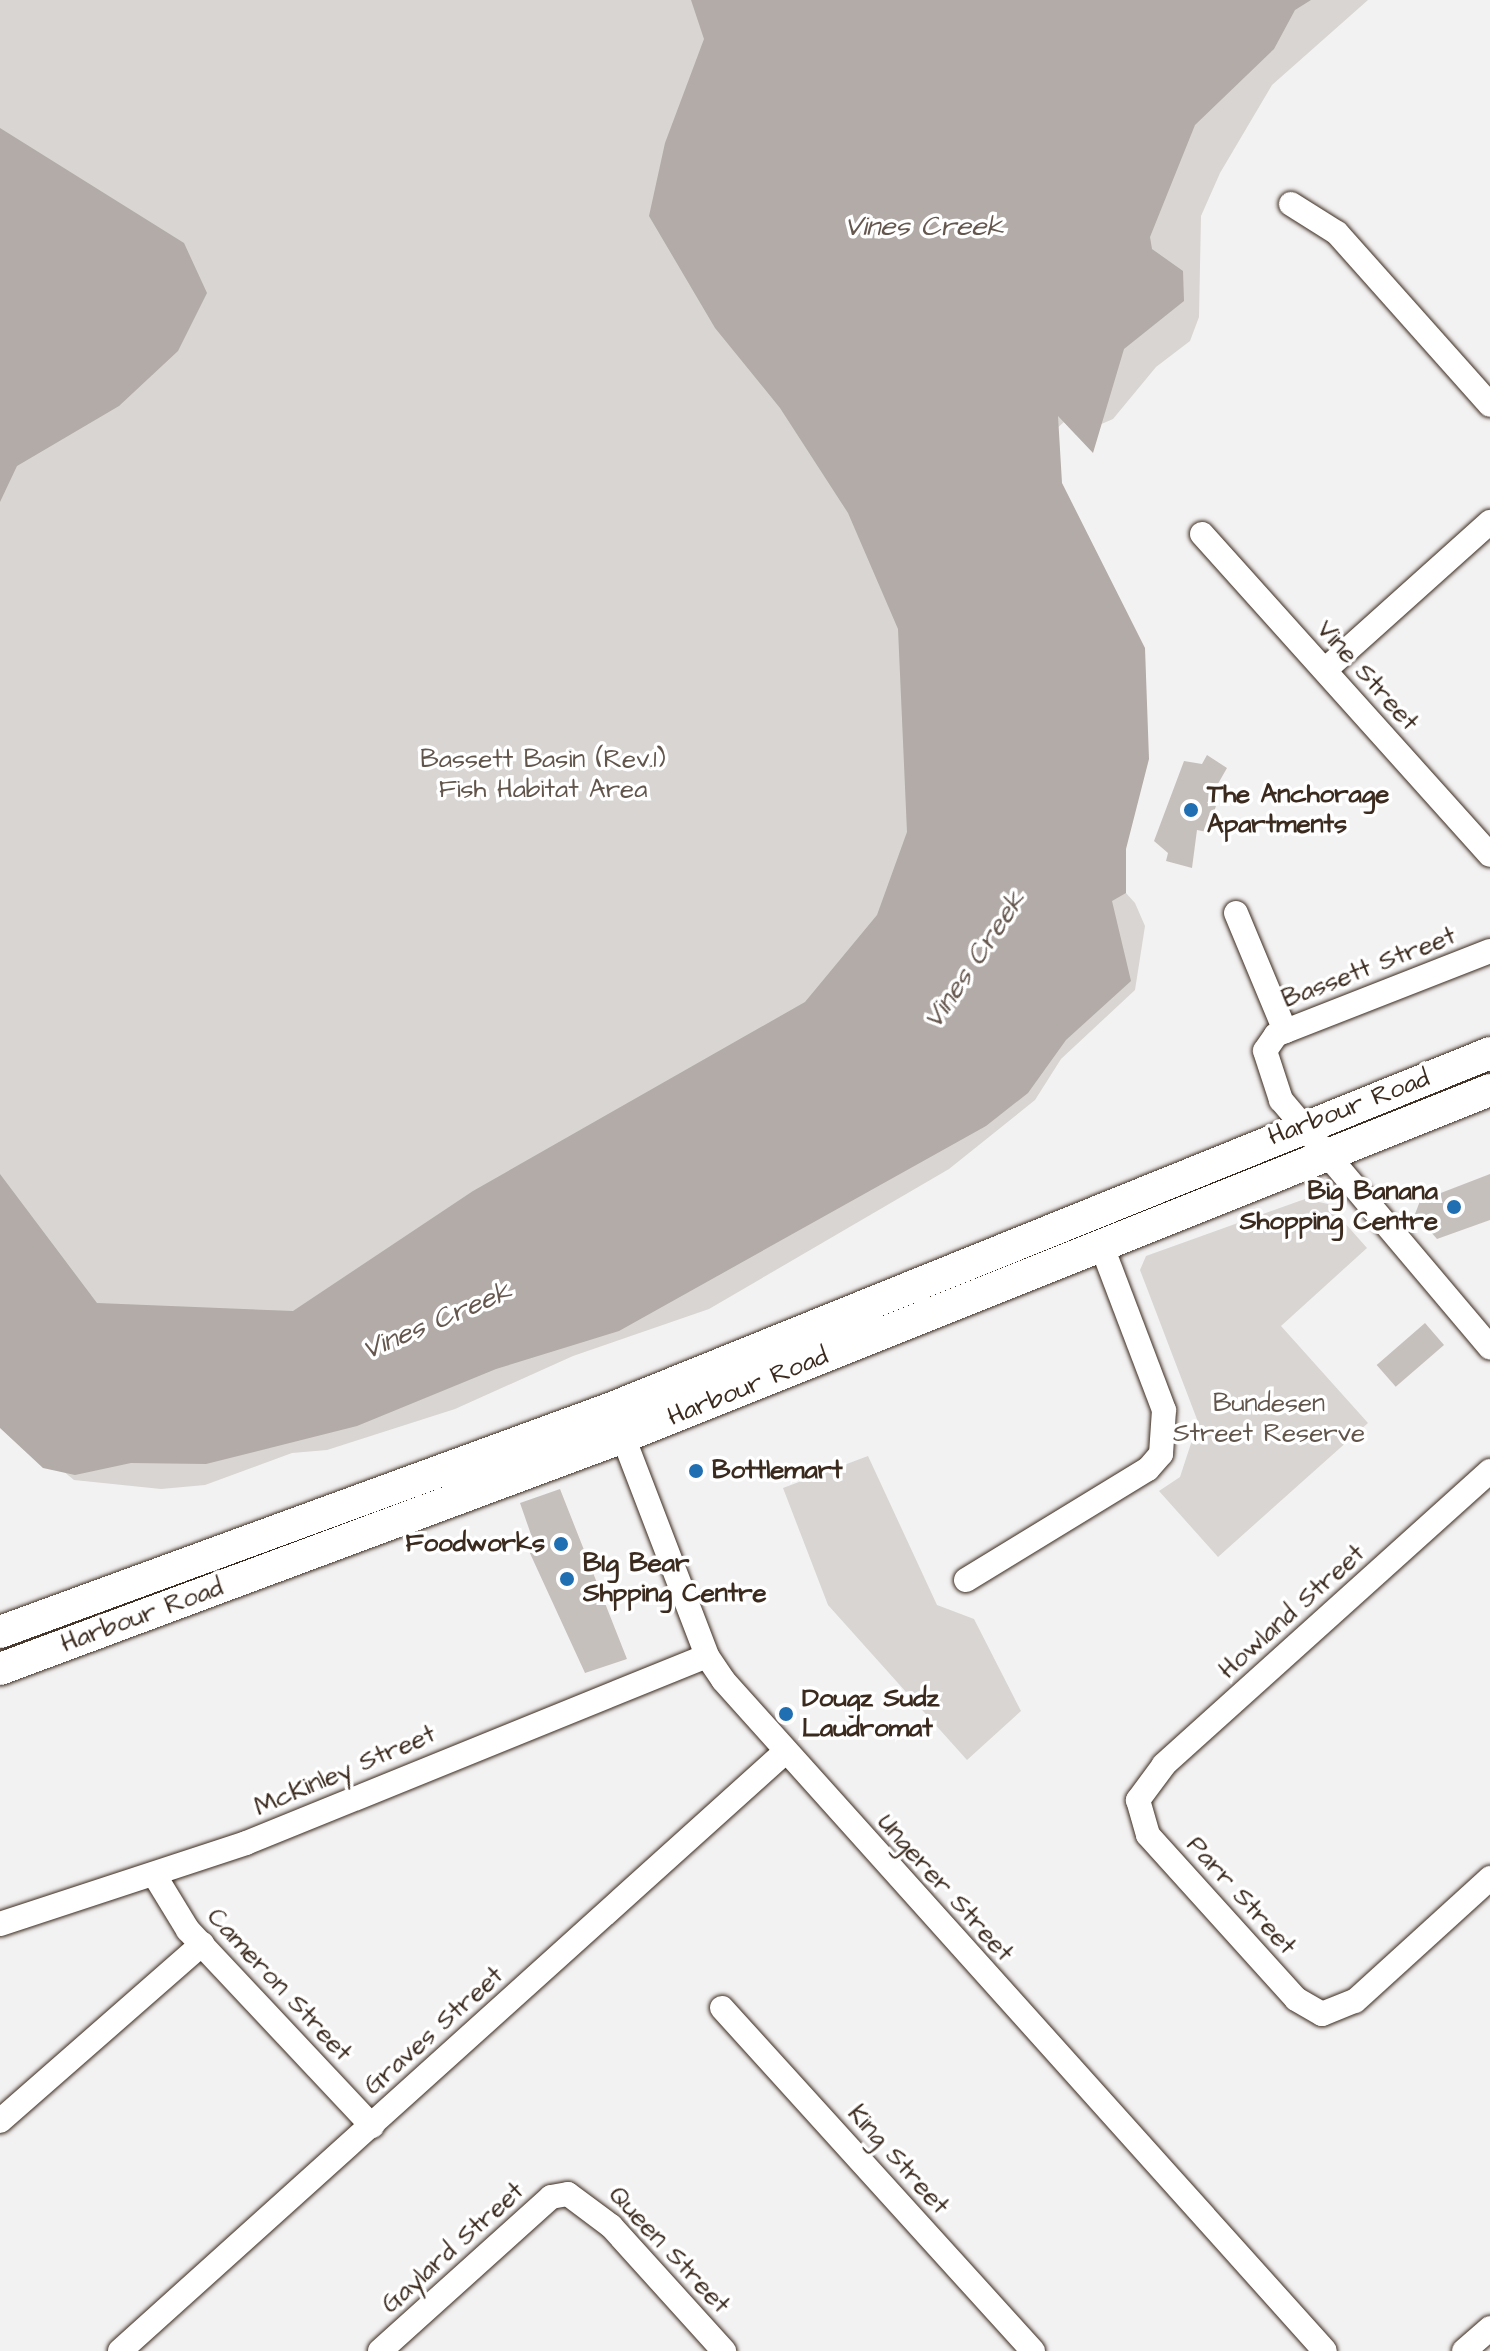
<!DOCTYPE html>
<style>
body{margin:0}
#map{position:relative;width:1490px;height:2351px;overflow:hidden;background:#f3f2f2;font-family:"Architects Daughter",sans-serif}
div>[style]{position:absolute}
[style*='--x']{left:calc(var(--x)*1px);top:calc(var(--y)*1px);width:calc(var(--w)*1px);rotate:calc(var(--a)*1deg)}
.green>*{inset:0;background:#d8d5d2}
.water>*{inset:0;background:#b2aba7}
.building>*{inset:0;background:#c6c0bd;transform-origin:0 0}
.roads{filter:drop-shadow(0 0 2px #3b2a1e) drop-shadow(0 0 2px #3b2a1e)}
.minor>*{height:24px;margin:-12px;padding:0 12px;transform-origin:12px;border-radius:12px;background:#fff}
.major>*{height:32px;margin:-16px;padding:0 16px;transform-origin:16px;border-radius:16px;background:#fff}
.dots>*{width:22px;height:22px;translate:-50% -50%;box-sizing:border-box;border:4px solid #fff;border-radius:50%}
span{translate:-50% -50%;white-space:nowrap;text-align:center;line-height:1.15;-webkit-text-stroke:7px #fff;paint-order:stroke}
.street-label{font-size:26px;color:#3b2a1e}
.park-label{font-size:26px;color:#62554b}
.poi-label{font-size:26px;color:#3b2a1e;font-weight:700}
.left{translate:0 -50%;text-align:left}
.right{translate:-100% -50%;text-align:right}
.water-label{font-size:28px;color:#65574e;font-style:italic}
</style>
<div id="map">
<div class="green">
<div style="clip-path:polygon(0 0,1368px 0,1272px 85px,1220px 173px,1201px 216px,1199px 317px,1190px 341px,1156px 367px,1113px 419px,1076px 435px,1064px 422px,1004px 475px,1089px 852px,1135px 903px,1145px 926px,1135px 990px,1061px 1059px,1035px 1100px,949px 1169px,709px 1309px,573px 1356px,455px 1409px,327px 1450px,292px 1453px,205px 1485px,161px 1489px,74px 1480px,0 1419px)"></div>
<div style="clip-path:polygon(1305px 1199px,1328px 1204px,1367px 1248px,1281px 1326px,1368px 1423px,1218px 1557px,1159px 1491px,1180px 1477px,1198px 1422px,1140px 1270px,1146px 1256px)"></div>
<div style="clip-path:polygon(868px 1456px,937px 1605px,974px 1619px,1021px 1711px,967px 1760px,828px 1605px,783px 1488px)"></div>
</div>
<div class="water">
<div style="clip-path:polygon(691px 0,1311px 0,1295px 10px,1274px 49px,1195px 125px,1150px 237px,1152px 249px,1183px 271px,1184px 301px,1124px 349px,1093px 453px,1058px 416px,1062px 483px,1145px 648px,1149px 759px,1126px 849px,1126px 893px,1112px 901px,1131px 981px,1066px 1040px,1028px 1093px,986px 1126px,619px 1331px,496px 1369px,357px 1426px,206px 1464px,131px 1463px,75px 1475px,43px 1468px,0 1428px,0 1174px,97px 1303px,293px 1311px,473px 1191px,805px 1002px,877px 915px,907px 832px,898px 629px,848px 513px,780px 408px,715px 328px,649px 216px,665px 143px,704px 39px)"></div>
<div style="clip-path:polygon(0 128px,184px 243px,207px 293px,178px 351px,119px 406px,17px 466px,0 502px)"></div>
</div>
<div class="building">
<div style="clip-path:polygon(1207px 755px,1227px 768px,1207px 803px,1216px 806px,1207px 832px,1197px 830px,1192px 868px,1166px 861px,1168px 853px,1154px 841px,1184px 761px,1202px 764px)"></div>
<div style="clip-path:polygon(1490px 1174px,1490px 1220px,1437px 1239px,1415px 1214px,1420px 1201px)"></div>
<div style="left:1425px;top:1323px;width:29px;height:64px;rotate:49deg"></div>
<div style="clip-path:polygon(560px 1489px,627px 1659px,585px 1673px,528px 1549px,535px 1546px,520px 1503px)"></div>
</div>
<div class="roads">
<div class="minor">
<div style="--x:1291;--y:204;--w:54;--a:32.2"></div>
<div style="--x:1337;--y:233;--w:230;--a:48.3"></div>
<div style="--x:1202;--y:534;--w:431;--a:48.1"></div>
<div style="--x:1325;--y:670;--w:222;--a:-41.9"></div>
<div style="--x:1236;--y:913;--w:128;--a:67.4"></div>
<div style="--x:1490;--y:951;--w:230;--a:158.6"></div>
<div style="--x:1276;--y:1035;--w:19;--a:125"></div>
<div style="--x:1265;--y:1051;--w:52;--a:71.9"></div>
<div style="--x:1281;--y:1100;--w:324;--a:49.8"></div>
<div style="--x:617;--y:1421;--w:252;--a:69"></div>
<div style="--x:707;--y:1656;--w:29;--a:56"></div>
<div style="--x:723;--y:1680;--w:901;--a:48.1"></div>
<div style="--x:1490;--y:1471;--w:439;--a:138"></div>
<div style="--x:1164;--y:1765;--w:44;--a:126.6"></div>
<div style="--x:1138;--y:1800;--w:36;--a:74"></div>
<div style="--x:1148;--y:1835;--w:221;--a:47.9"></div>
<div style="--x:1296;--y:1999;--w:30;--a:30"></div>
<div style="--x:1322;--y:2014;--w:35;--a:-22"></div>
<div style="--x:1355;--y:2001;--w:183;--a:-42.3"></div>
<div style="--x:966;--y:1580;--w:213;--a:-31.4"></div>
<div style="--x:1148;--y:1469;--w:20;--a:-49"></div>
<div style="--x:1161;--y:1454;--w:44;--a:-86.1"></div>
<div style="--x:1164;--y:1410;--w:178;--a:-110.8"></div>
<div style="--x:155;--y:1876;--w:63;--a:58.6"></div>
<div style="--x:188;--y:1930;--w:269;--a:46.8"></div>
<div style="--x:0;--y:1924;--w:259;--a:-18.2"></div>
<div style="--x:246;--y:1843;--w:497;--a:-22.1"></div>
<div style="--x:722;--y:2008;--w:463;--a:47.8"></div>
<div style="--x:0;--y:2121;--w:269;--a:-41.2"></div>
<div style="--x:120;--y:2351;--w:895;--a:-42.01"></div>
<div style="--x:380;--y:2351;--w:230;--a:-42"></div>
<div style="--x:551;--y:2197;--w:17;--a:-10"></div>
<div style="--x:568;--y:2194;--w:54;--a:36.7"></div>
<div style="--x:611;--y:2226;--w:169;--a:47.9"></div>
<div style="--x:1464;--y:2351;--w:35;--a:-41"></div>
</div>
<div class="major">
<div style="--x:0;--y:1632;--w:652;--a:-20.1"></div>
<div style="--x:612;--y:1408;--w:947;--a:-22.01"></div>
<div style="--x:0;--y:1669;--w:665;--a:-20.42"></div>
<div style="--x:623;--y:1437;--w:934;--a:-21.81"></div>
</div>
</div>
<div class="dots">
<div style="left:1191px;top:810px;background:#1f6fb2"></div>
<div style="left:1454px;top:1207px;background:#1f6fb2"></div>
<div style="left:696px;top:1471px;background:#1f6fb2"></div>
<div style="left:561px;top:1544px;background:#1f6fb2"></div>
<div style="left:567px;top:1579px;background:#1f6fb2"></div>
<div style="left:786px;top:1714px;background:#1f6fb2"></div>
</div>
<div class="street-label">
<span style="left:1367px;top:676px;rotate:48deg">Vine Street</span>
<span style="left:1369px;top:968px;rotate:-21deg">Bassett Street</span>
<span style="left:1349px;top:1108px;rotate:-21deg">Harbour Road</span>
<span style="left:748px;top:1387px;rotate:-22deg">Harbour Road</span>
<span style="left:1292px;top:1612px;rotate:-42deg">Howland Street</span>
<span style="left:142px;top:1616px;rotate:-20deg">Harbour Road</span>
<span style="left:345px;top:1771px;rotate:-23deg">McKinley Street</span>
<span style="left:945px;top:1888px;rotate:48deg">Ungerer Street</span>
<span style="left:1241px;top:1896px;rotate:48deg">Parr Street</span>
<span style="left:279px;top:1985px;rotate:47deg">Cameron Street</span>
<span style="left:434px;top:2031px;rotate:-42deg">Graves Street</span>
<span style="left:898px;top:2160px;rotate:48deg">King Street</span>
<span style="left:453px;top:2248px;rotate:-42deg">Gaylard Street</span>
<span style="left:669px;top:2250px;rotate:47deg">Queen Street</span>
</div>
<div class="park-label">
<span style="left:543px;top:775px">Bassett Basin (Rev.1)<br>Fish Habitat Area</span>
<span style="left:1269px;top:1419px">Bundesen<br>Street Reserve</span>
</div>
<div class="poi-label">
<span class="left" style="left:1207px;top:810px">The Anchorage<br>Apartments</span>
<span class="right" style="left:1438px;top:1207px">Big Banana<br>Shopping Centre</span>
<span class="left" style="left:712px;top:1471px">Bottlemart</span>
<span class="right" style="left:545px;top:1544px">Foodworks</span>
<span class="left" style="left:583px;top:1579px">BIg Bear<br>Shpping Centre</span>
<span class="left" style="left:802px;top:1714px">Dougz Sudz<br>Laudromat</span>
</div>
<div class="water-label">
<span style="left:924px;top:227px">Vines Creek</span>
<span style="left:975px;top:960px;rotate:-56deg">Vines Creek</span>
<span style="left:437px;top:1321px;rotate:-23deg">Vines Creek</span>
</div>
</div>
